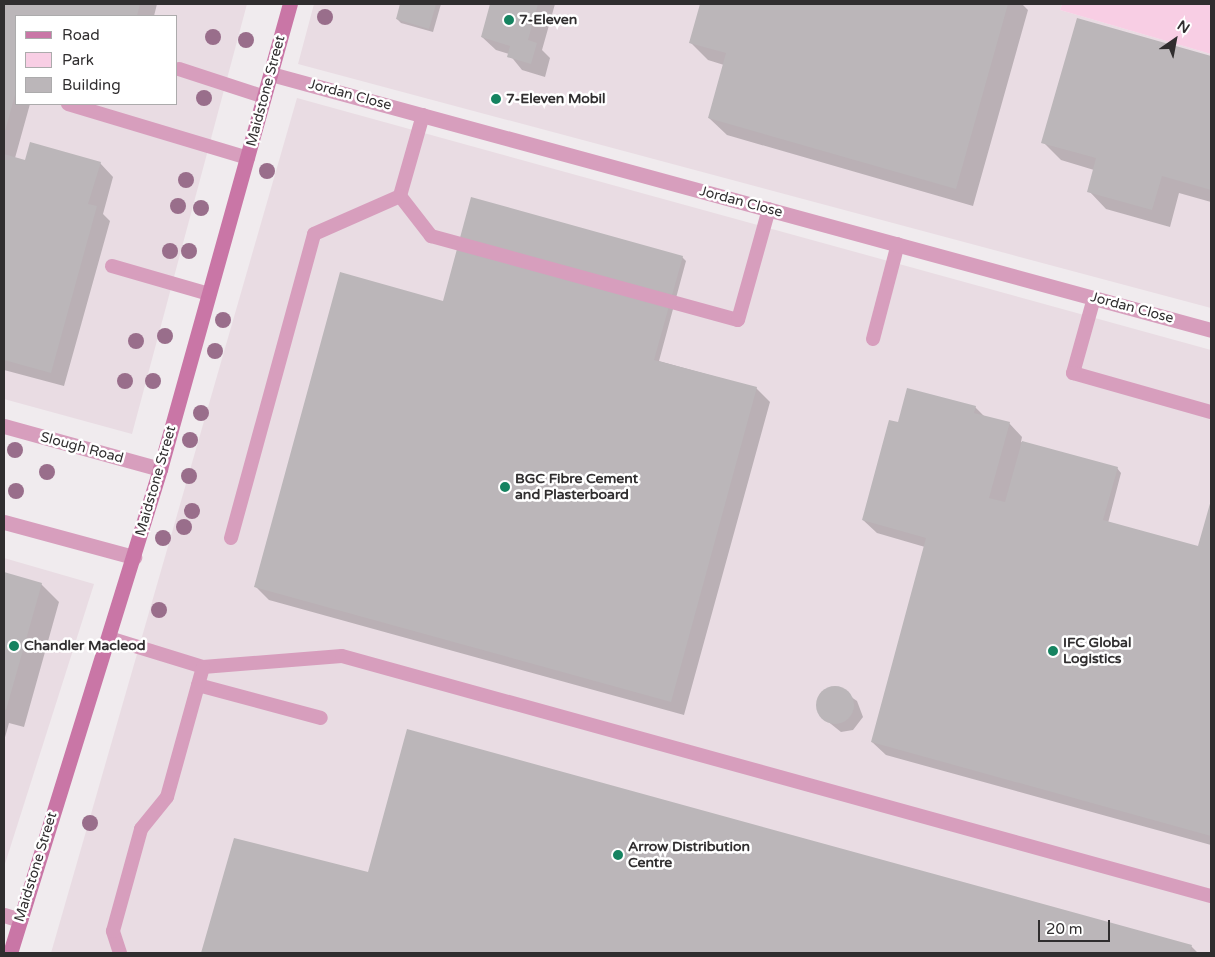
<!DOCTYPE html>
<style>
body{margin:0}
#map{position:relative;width:1215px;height:957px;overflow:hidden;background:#f0ebee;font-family:"Varela Round",sans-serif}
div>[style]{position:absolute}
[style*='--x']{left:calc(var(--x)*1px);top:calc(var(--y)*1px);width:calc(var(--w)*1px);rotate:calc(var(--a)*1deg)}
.built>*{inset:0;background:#e9dce3}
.green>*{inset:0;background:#f8cee4}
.shadow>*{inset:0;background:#0003}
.building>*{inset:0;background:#bbb6b9}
.round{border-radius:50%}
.lane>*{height:14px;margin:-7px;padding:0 7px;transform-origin:7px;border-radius:7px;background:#d79ebd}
.street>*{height:15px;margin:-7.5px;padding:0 7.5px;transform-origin:7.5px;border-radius:7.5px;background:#d79ebd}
.secondary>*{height:15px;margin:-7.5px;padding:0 7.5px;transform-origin:7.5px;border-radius:7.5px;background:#c976a6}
.trees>*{width:16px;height:16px;margin:-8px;border-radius:50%;background:#996e8b}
.dots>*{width:14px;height:14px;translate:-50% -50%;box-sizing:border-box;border:2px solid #fff;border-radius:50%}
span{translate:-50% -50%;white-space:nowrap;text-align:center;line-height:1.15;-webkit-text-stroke:5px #fff;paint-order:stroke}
.poi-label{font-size:14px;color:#302e2f;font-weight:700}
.left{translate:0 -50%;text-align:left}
.street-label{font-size:14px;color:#302e2f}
.frame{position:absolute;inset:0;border:5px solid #302e2f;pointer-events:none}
.legend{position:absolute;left:15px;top:15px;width:162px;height:90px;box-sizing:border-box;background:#fff;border:1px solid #acabac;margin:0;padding:6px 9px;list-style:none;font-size:15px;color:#302e2f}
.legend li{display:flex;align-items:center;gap:10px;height:25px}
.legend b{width:25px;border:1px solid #acabac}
.north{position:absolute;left:1150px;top:15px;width:50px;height:50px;-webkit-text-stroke:4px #fff;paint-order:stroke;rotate:33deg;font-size:14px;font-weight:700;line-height:20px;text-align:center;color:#302e2f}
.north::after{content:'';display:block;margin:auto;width:18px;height:22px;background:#302e2f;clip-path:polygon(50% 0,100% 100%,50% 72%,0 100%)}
.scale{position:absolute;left:1038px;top:920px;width:72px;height:22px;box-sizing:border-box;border:2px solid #302e2f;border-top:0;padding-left:6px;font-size:15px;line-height:18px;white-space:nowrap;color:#302e2f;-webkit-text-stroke:4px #fff;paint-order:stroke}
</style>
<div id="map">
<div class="built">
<div style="clip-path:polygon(evenodd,4px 4px,247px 4px,132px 434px,4px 399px,4px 4px,16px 16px,176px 16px,176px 104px,16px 104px,16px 16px)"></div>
<div style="clip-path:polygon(314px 4px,1062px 4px,1060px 10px,1211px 54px,1211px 308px,298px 64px)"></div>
<div style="clip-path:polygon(297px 98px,1211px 350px,1211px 953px,51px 953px)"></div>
<div style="clip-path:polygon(4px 558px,94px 584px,4px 867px)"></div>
</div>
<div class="green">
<div style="clip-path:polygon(1062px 4px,1211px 4px,1211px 54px,1060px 10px)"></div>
</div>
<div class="shadow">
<div style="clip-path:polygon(4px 4px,157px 4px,154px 16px,16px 16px,16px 104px,30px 104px,15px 158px,26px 162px,100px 163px,113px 177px,103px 214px,110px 221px,64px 386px,4px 370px)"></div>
<div style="clip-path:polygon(401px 4px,441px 4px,433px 32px,401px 23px,397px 19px)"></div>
<div style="clip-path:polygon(491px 4px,555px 4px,542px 50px,550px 58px,545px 77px,522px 70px,509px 54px,496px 50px,482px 37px)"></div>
<div style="clip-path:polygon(702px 4px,1022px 4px,1028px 10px,973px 206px,727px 135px,709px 118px,724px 65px,708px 60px,691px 43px)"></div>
<div style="clip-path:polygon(1078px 19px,1211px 58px,1211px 202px,1179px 193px,1170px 227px,1106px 209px,1089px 191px,1094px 170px,1061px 160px,1043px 142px)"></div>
<div style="clip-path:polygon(682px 257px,686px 261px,659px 361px,756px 388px,770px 402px,684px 715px,269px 600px,255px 586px,444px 302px)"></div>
<div style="clip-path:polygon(975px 407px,985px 417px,1009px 423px,1022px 437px,1021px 442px,1117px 468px,1121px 473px,1108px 523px,1199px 548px,1211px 502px,1211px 845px,886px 755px,872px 742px,925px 547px,877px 533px,863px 520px,899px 423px)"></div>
<div style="clip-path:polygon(4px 574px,41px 584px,59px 602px,24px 727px,9px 723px,4px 741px)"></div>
<div style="clip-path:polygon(837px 687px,857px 701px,863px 717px,853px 730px,841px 732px,821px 716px,817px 704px,821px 693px)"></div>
<div style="clip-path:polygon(235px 839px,369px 874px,1191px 946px,1198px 953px,203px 953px)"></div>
</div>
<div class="building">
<div style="clip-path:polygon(4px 4px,140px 4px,137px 16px,16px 16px,16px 91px,4px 135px)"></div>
<div style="clip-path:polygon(400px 4px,436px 4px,429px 29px,396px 19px)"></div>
<div style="clip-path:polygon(490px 4px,538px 4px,528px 40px,537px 43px,531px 64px,507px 57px,510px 46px,481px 37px)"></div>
<div style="clip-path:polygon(700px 4px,1008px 4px,956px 189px,708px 118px,726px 53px,689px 43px)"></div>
<div style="clip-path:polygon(1077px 18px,1211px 56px,1211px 190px,1162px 176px,1152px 210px,1087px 192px,1096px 158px,1041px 143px)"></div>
<div style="clip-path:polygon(30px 142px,101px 162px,88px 204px,97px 206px,51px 373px,4px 360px,4px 154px,25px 160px)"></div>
<div style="clip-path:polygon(471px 197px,683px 256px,654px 360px,757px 387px,671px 702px,254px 587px,340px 272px,443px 301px)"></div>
<div style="clip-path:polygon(907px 388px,976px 406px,974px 413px,1010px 422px,989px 498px,1005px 502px,1022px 441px,1118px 467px,1103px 520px,1198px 546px,1211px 500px,1211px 836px,871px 742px,926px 538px,862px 520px,889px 420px,898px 422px)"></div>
<div style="clip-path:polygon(4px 572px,42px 583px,6px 710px,4px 709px)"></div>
<div class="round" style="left:816px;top:686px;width:38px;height:38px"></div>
<div style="clip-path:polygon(407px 729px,1192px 945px,1189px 953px,201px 953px,234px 838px,368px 872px)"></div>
</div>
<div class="lane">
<div style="--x:179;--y:69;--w:90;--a:18"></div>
<div style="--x:68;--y:104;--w:188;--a:16.7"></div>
<div style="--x:423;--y:115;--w:84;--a:105.9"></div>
<div style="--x:400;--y:196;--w:51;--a:52.2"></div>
<div style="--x:431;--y:236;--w:318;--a:15.3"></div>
<div style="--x:738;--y:320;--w:115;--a:-74.4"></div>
<div style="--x:112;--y:266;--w:101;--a:16.1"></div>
<div style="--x:1094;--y:298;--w:78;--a:105.6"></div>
<div style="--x:1073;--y:373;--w:143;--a:15.8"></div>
<div style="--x:873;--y:339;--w:98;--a:-75.3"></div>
<div style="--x:231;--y:538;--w:315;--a:-74.7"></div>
<div style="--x:314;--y:234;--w:94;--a:-23.8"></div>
<div style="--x:109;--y:638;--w:98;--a:17.1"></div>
<div style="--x:203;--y:667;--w:139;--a:-4.5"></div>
<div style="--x:342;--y:656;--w:902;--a:15.44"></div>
<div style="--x:198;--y:685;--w:127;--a:15"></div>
<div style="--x:120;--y:953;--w:23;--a:-108"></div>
<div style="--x:113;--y:931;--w:106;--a:-74.6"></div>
<div style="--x:141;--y:829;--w:41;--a:-50.9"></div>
<div style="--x:167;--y:797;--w:135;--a:-74.5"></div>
</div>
<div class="street">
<div style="--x:271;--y:74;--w:974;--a:15.23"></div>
<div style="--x:4;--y:426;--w:162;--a:15.4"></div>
<div style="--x:4;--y:522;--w:135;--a:15.1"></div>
<div style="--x:4;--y:915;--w:17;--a:17"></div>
</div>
<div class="secondary">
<div style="--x:10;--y:953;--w:507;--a:-72.78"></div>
<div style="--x:160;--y:469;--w:483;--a:-74.4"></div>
</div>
<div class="trees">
<div style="left:325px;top:17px"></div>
<div style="left:213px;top:37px"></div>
<div style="left:246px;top:40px"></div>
<div style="left:204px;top:98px"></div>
<div style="left:267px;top:171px"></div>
<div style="left:186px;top:180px"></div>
<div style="left:178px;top:206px"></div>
<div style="left:201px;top:208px"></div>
<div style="left:170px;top:251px"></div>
<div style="left:189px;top:251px"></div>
<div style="left:223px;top:320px"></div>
<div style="left:165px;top:336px"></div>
<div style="left:136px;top:341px"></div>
<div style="left:215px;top:351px"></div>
<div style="left:125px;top:381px"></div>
<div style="left:153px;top:381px"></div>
<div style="left:201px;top:413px"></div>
<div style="left:190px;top:440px"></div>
<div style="left:15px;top:450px"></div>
<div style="left:47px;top:472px"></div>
<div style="left:189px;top:476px"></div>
<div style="left:16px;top:491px"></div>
<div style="left:192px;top:511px"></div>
<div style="left:184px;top:527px"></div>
<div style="left:163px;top:538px"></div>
<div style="left:159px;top:610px"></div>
<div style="left:90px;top:823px"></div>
</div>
<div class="dots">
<div style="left:509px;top:20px;background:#158360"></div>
<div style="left:496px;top:99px;background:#158360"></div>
<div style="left:505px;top:487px;background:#158360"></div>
<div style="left:14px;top:646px;background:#158360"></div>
<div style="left:1053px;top:651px;background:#158360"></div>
<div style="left:618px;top:855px;background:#158360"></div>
</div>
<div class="poi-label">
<span class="left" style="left:519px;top:20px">7-Eleven</span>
<span class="left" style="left:506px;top:99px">7-Eleven Mobil</span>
<span class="left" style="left:515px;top:487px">BGC Fibre Cement<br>and Plasterboard</span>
<span class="left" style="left:1063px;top:651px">IFC Global<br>Logistics</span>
<span class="left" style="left:24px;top:646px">Chandler Macleod</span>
<span class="left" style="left:628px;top:855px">Arrow Distribution<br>Centre</span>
</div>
<div class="street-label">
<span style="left:266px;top:91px;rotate:-75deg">Maidstone Street</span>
<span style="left:350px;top:95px;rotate:15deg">Jordan Close</span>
<span style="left:741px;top:202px;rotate:15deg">Jordan Close</span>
<span style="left:1132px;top:308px;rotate:15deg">Jordan Close</span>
<span style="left:82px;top:448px;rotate:15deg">Slough Road</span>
<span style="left:156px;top:481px;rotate:-74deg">Maidstone Street</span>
<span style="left:36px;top:867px;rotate:-73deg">Maidstone Street</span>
</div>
<div class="frame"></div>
<ul class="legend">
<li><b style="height:6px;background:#c976a6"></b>Road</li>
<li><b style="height:14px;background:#f8cee4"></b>Park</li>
<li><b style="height:14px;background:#bbb6b9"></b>Building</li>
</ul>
<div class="north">N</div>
<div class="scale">20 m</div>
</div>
